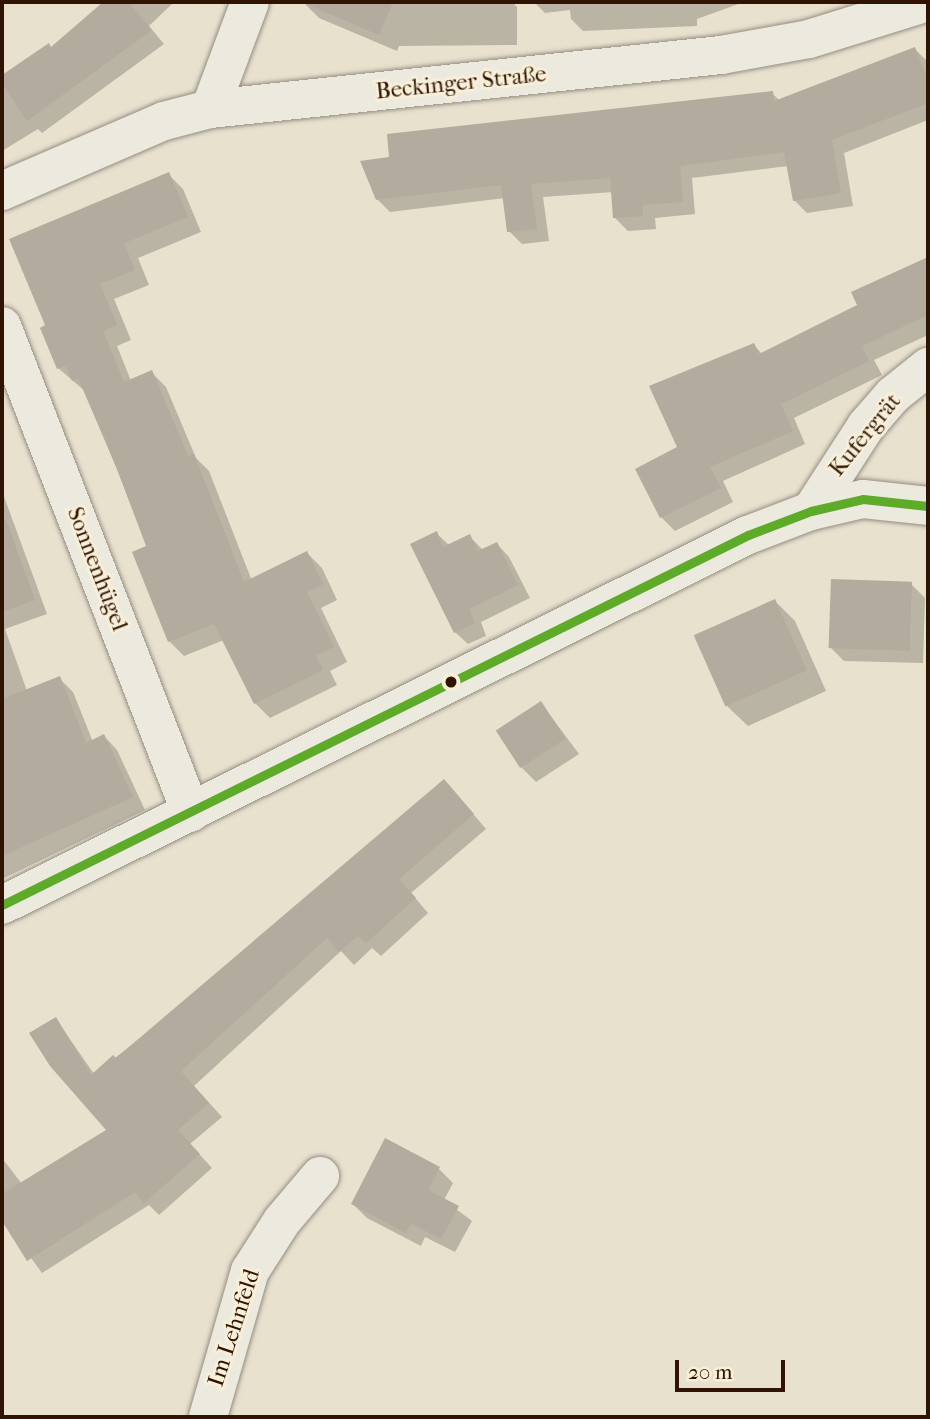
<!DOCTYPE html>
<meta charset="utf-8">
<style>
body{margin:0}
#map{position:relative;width:930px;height:1419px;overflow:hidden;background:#e8e1ce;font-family:"IM FELL French Canon",serif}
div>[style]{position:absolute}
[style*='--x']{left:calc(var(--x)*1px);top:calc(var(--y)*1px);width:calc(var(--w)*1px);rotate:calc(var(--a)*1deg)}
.shadow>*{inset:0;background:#0003}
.building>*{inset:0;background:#b2ab9e;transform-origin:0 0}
.roads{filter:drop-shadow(0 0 2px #968d81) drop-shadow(0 0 2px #968d81)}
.minor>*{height:38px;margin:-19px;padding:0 19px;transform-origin:19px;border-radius:19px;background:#ece9df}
.bus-1>*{height:9px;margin:-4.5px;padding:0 4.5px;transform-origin:4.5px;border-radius:4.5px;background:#5eaa29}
.dots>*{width:19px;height:19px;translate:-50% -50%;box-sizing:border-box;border:4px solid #f7efd8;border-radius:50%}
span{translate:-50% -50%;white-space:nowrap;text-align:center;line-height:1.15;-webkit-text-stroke:6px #f7efd8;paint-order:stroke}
.street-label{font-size:23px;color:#301303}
.frame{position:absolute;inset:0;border:4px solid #301303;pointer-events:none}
.scale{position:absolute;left:675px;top:1360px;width:110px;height:32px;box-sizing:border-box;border:4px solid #301303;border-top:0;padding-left:9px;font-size:21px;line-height:24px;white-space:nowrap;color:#301303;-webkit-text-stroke:5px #f7efd8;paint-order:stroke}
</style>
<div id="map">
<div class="shadow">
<div style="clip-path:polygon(105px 2px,174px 2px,149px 26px,164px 44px,42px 133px,38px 129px,2px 151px,2px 78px,48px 45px,52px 49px)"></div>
<div style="clip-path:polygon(303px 2px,512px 2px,517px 7px,517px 45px,399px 46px,397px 51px,319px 18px)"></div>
<div style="clip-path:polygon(534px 2px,744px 2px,697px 19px,697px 26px,583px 31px,571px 19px,570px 10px,545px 13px)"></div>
<div style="clip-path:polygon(915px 49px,928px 62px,928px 120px,844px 153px,853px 206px,807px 213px,794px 200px,788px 166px,692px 178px,695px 214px,655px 218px,656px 229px,628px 231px,615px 218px,613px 192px,543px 197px,549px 241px,522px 244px,509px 231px,505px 198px,390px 212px,377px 199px,772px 93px,780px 101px)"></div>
<div style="clip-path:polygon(168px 174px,183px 189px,201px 232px,138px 258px,149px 285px,114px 299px,131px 340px,117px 346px,131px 381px,151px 372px,166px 387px,196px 458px,209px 471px,252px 581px,307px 553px,322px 568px,337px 600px,321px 608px,347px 662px,330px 671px,337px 685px,270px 718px,255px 703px,224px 640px,184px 656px,169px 641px,148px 547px,86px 392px,58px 368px,48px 326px)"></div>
<div style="clip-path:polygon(928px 259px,928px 335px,874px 360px,882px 375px,794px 418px,805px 444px,723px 481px,733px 502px,675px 531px,661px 517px,679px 448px,754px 345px,762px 354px,860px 306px,854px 293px)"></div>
<div style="clip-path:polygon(2px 491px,47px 614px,5px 629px,27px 691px,59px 678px,73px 692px,93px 742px,104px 736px,117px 750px,145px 810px,2px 879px)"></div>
<div style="clip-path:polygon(436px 533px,450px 546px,469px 536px,482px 549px,497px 544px,509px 557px,530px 598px,481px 622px,486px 636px,468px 644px,455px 632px)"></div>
<div style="clip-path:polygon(911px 584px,925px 598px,923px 663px,844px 661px,830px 647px)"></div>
<div style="clip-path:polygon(775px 601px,795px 621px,826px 691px,748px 726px,727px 706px)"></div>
<div style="clip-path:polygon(541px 703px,579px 754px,536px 782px,522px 768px)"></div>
<div style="clip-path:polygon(457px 795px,486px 829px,411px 893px,428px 913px,381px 956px,372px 948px,354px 965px,341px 951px,194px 1086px,222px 1117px,190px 1144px,212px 1168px,159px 1215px,149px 1205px,42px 1273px,2px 1218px,2px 1158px,22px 1184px,108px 1130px,56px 1019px,94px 1074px)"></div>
<div style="clip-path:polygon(439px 1169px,453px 1183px,444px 1200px,472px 1221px,455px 1252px,425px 1237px,421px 1246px,367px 1218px,353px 1204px)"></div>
</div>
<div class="building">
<div style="clip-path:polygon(103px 2px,128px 2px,152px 30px,27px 121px,2px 83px,2px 75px,49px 43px,51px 47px)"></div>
<div style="clip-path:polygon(302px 2px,393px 2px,379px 35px)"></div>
<div style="clip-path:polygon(915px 47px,928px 81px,928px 103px,832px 140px,841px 193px,793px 201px,784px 152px,680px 166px,683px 202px,643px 205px,643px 216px,613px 218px,610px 178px,531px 184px,537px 229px,507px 232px,501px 185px,376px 200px,360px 161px,389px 157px,387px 134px,773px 91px,774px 101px)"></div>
<div style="clip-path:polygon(169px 172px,188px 217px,124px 243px,135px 270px,100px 284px,117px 325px,103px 331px,124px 382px,152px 370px,188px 456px,194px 454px,244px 582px,307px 551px,323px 584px,307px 592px,334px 647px,316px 655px,323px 670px,254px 704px,214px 624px,168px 642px,132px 552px,146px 546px,117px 469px,78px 378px,72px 381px,66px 366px,57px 369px,40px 328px,45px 325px,9px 239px)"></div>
<div style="clip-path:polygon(928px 257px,928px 315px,862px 346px,869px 361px,781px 404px,793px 431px,710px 467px,721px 488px,660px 518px,635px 469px,677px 447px,649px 386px,754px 343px,759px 354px,857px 305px,851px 292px)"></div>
<div style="clip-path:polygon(6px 520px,35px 600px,2px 612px,2px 521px)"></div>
<div style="clip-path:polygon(437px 531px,443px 547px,470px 534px,478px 551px,497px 542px,518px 585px,469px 609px,475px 623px,454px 633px,410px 544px)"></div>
<div style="left:831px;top:579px;width:81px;height:69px;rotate:2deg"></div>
<div style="left:775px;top:599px;width:78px;height:89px;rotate:66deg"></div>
<div style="clip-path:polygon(60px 676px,86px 743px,104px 734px,133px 797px,2px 856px,2px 699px)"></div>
<div style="left:541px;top:701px;width:45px;height:54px;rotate:57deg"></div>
<div style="clip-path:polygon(444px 779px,474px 814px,399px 879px,416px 898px,366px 943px,358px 936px,339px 952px,327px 938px,181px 1071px,209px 1103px,178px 1130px,200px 1154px,144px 1203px,135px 1192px,27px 1261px,2px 1221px,2px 1194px,106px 1130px,50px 1066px,29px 1033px,56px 1017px,91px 1075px,113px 1055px,116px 1058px)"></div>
<div style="clip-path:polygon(385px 1138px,440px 1167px,428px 1190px,459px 1206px,441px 1239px,411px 1224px,406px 1233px,351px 1204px)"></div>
</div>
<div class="roads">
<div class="minor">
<div style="--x:210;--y:109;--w:114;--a:-69.5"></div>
<div style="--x:2;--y:191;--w:176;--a:-23.4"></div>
<div style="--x:164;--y:121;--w:48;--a:-14.6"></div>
<div style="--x:210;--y:109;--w:514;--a:-6.03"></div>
<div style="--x:721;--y:55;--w:89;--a:-10.3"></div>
<div style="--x:809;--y:39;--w:125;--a:-17.3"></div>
<div style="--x:2;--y:326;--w:522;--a:68.79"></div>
<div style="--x:811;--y:511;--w:101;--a:-57.1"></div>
<div style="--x:866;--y:426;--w:41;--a:-48.9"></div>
<div style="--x:893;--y:395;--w:45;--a:-38.7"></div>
<div style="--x:2;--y:905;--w:833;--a:-26.38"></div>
<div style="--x:748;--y:535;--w:67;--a:-20.9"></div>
<div style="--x:811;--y:511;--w:53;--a:-13"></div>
<div style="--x:863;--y:499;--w:65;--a:6.1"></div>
<div style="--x:208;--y:1417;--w:152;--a:-74"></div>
<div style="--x:250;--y:1271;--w:59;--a:-57.4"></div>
<div style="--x:282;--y:1221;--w:59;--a:-49.8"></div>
</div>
</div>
<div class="bus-1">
<div style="--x:2;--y:905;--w:833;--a:-26.38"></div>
<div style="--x:748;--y:535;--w:67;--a:-20.9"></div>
<div style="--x:811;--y:511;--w:53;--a:-13"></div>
<div style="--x:863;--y:499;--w:65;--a:6.1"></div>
</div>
<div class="dots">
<div style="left:451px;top:682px;background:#301303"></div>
</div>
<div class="street-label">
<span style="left:461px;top:83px;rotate:-6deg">Beckinger Straße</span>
<span style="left:865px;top:435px;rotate:-51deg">Kufergrät</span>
<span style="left:97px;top:569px;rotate:69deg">Sonnenhügel</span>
<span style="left:234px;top:1328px;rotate:-72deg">Im Lehnfeld</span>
</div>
<div class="frame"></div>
<div class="scale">20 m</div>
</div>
